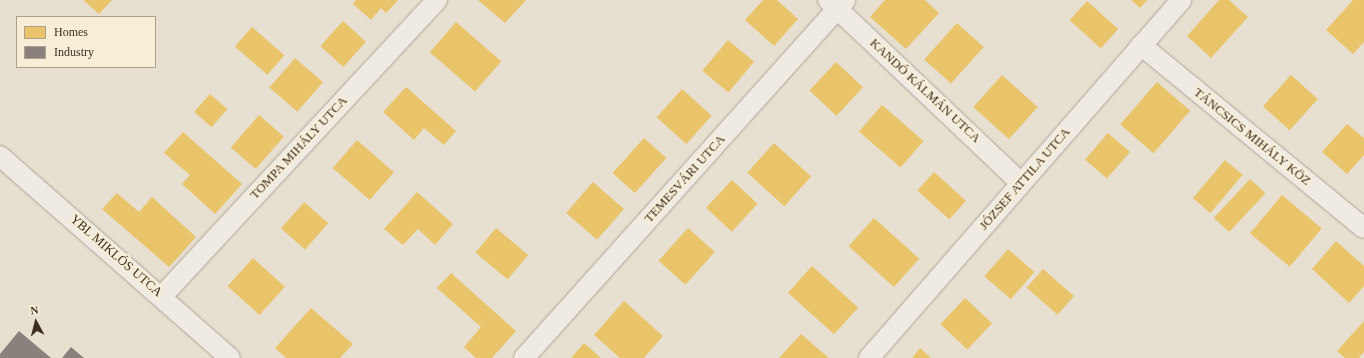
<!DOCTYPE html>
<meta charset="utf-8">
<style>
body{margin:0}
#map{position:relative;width:1364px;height:358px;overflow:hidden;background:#e7e0d1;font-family:"Times New Roman",serif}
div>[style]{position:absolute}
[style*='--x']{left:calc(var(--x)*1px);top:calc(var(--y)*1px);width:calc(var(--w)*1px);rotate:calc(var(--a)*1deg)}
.homes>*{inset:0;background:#e9c46a;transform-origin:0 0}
.industry>*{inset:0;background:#8a817c}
.roads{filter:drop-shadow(0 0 1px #ada599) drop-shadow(0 0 1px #ada599)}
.minor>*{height:20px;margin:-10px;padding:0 10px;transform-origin:10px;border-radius:10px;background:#efebe3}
span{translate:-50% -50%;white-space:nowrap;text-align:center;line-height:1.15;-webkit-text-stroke:4px #f7eed8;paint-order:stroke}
.street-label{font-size:13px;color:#3d2e20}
.legend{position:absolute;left:16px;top:16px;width:140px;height:52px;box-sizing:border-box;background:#f7eed8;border:1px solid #ada18e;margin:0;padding:5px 7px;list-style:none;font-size:12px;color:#3d2e20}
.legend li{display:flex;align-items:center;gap:8px;height:20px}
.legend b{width:20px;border:1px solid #ada18e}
.north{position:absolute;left:16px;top:302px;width:40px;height:40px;-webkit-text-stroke:3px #f7eed8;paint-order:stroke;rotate:353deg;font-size:11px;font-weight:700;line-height:16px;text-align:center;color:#3d2e20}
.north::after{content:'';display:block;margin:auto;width:14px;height:18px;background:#3d2e20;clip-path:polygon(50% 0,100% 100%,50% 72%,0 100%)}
</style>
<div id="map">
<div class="homes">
<div style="clip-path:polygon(83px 0,112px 0,99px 14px)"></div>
<div style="clip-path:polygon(356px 0,398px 0,386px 13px,381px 8px,371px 20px,353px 4px)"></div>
<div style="clip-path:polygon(478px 0,526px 0,505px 23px)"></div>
<div style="clip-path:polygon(763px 0,777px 0,798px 19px,774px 46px,745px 20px)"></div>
<div style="clip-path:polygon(885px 0,925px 0,939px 13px,906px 49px,870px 17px)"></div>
<div style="clip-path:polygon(1131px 0,1147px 0,1140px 8px)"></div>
<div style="clip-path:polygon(1219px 0,1229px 0,1248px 17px,1211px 58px,1187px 36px)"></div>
<div style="clip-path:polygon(1353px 0,1364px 0,1364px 42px,1353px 54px,1326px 30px)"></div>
<div style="left:1087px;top:1px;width:42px;height:26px;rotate:42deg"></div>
<div style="left:343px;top:21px;width:31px;height:34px;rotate:42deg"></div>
<div style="left:456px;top:22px;width:60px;height:40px;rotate:41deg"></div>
<div style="left:957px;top:23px;width:36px;height:49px;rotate:42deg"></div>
<div style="left:252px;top:27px;width:43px;height:26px;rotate:41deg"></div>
<div style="left:728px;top:40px;width:34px;height:40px;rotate:40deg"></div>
<div style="left:295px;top:58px;width:37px;height:39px;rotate:41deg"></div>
<div style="left:836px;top:62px;width:37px;height:39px;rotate:43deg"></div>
<div style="left:1002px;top:75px;width:48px;height:43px;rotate:42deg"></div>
<div style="left:1291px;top:75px;width:36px;height:42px;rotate:42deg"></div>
<div style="left:1157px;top:82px;width:44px;height:56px;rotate:41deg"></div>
<div style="clip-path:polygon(406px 87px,456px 131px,444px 145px,424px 128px,414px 140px,383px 112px)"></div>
<div style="left:682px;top:89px;width:40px;height:38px;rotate:42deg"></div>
<div style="left:210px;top:94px;width:23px;height:24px;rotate:41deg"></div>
<div style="left:882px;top:105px;width:55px;height:35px;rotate:41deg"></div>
<div style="left:259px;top:115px;width:33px;height:43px;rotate:41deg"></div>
<div style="clip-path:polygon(1347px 124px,1364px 138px,1364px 155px,1347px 174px,1322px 152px)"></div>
<div style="clip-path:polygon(183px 132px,242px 184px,215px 214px,182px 184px,190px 175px,164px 153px)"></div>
<div style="left:1108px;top:133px;width:29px;height:35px;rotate:41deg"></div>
<div style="left:644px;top:138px;width:30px;height:47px;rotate:42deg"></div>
<div style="left:357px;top:140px;width:49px;height:37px;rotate:41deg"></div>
<div style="left:774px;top:143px;width:50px;height:40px;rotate:42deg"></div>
<div style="left:1225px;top:160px;width:23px;height:50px;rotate:40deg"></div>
<div style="left:934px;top:172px;width:43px;height:25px;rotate:42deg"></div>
<div style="left:1250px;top:179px;width:21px;height:53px;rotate:43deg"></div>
<div style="left:732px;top:180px;width:35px;height:38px;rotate:43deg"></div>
<div style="left:593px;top:182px;width:41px;height:41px;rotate:41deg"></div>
<div style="clip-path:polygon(417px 192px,453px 224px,435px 245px,418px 229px,403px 245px,384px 229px)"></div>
<div style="clip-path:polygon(117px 193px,139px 212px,152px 197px,196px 237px,169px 267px,102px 209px)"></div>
<div style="left:1282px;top:195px;width:52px;height:50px;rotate:40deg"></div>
<div style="left:304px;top:202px;width:32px;height:35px;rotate:41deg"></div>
<div style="left:874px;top:218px;width:61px;height:38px;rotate:42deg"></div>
<div style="left:496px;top:228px;width:42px;height:32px;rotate:40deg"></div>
<div style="left:688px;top:228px;width:36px;height:44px;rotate:42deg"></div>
<div style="clip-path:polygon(1336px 241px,1364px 266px,1364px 286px,1349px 303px,1312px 269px)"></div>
<div style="left:1008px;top:249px;width:35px;height:36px;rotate:41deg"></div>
<div style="left:253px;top:258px;width:43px;height:38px;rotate:42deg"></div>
<div style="left:812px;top:266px;width:62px;height:36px;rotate:42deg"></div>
<div style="left:1043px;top:269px;width:41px;height:25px;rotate:41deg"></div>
<div style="clip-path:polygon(451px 273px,516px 331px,492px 358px,476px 358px,464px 347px,481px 327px,437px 288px)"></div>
<div style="left:965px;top:298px;width:37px;height:36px;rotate:43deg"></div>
<div style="clip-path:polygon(624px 301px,663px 336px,644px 358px,620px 358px,594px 335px)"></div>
<div style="clip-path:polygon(311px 308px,353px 344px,340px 358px,286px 358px,275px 348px)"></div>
<div style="clip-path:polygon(1364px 321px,1364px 352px,1359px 358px,1345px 358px,1337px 351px)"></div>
<div style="clip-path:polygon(801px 334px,829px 358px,779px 358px)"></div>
<div style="clip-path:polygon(584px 343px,601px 358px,571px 358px)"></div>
<div style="clip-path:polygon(920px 348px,931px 358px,912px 358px)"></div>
</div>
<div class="industry">
<div style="clip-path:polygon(19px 331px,51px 358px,0 358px,0 354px)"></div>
<div style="clip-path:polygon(71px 347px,84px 358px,62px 358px)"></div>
</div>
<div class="roads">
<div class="minor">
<div style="--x:828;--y:0;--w:266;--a:43.5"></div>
<div style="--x:1141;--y:45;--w:288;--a:39.4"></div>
<div style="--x:0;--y:156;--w:306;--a:41.3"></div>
<div style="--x:162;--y:296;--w:404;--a:-47.1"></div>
<div style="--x:524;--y:358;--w:481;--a:-48.1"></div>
<div style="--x:869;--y:358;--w:475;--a:-48.9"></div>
</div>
</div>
<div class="street-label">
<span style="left:925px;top:91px;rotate:43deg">KANDÓ KÁLMÁN UTCA</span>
<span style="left:1252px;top:137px;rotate:39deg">TÁNCSICS MIHÁLY KÖZ</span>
<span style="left:299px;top:148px;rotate:-47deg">TOMPA MIHÁLY UTCA</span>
<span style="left:685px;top:179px;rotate:-48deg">TEMESVÁRI UTCA</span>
<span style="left:1025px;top:179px;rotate:-49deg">JÓZSEF ATTILA UTCA</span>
<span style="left:116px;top:256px;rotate:41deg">YBL MIKLÓS UTCA</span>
</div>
<ul class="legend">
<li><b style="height:11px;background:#e9c46a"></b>Homes</li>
<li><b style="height:11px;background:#8a817c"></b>Industry</li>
</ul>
<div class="north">N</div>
</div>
